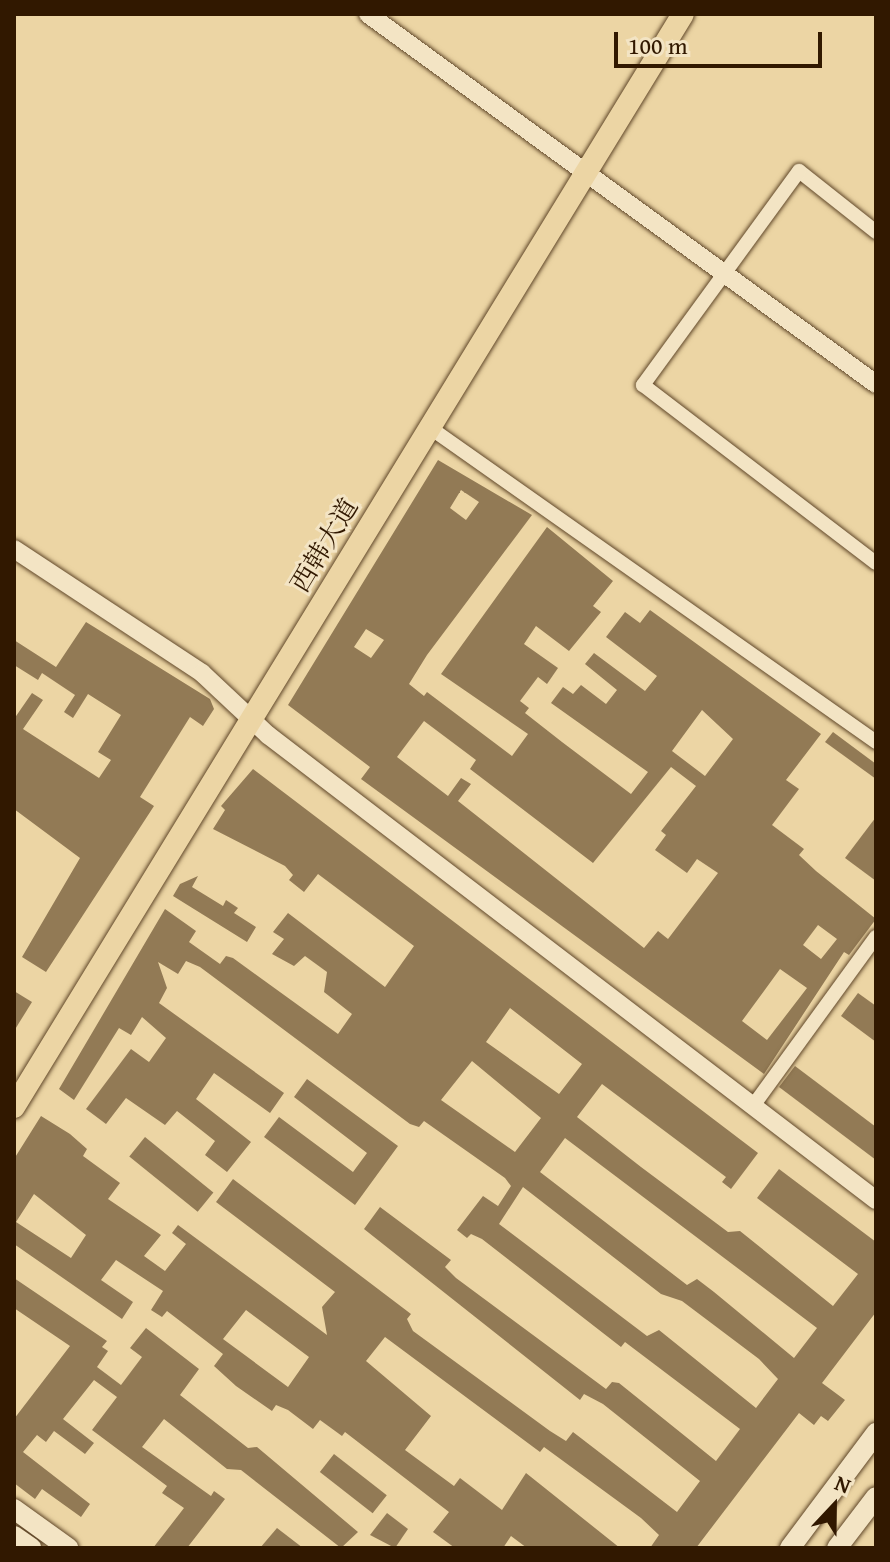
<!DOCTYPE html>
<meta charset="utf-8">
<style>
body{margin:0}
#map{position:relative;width:890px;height:1562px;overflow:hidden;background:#ecd5a4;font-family:"Gentium Book Plus","Noto Serif SC",serif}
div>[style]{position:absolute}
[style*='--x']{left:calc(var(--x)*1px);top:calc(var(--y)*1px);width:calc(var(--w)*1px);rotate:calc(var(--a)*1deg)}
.building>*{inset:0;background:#927a55;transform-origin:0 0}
.roads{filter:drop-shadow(0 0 2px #604729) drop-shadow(0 0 2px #604729)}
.minor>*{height:14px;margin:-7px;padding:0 7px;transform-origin:7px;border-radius:7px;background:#f3e4c4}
.tertiary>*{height:18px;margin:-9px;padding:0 9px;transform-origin:9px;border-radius:9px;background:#f3e4c4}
.secondary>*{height:20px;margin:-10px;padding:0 10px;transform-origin:10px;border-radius:10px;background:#f3e4c4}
.primary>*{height:22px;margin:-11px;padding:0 11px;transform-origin:11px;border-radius:11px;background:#ecd5a4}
span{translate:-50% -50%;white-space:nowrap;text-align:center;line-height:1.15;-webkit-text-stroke:6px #f3e4c4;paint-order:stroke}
.street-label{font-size:26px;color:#311800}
.frame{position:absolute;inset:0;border:16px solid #311800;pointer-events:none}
.north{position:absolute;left:794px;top:1466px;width:80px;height:80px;-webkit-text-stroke:6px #f3e4c4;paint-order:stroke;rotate:22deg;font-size:22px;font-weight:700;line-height:32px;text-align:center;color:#311800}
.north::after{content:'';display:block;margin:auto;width:28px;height:36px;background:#311800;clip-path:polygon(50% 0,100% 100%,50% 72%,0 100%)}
.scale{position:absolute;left:614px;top:32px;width:208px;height:36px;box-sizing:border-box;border:4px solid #311800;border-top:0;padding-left:10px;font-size:24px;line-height:28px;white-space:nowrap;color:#311800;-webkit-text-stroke:6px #f3e4c4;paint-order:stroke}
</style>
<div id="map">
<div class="building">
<div style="clip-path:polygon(evenodd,438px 460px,532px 515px,427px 655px,409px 684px,424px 696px,427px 692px,512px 756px,528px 734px,441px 674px,547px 527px,613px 581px,593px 606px,601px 612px,569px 651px,536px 626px,524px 644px,558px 668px,547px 684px,538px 677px,520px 701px,529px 708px,525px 713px,562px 742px,631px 794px,648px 772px,551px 703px,563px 687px,573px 694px,581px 685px,606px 704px,617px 690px,585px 664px,594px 653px,645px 691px,657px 676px,606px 637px,625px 612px,640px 623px,650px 610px,821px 734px,786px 780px,799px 789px,772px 825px,804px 849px,799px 855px,816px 871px,876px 919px,849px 955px,844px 952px,764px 1074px,361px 779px,370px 767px,288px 705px,438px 460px,461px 490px,479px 502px,466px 520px,450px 508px,461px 490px,438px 460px,366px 629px,384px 640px,371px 658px,354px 647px,366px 629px,438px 460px,702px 710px,733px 739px,705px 776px,672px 751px,702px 710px,438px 460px,424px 721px,476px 760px,470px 769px,593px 863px,671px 767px,696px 786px,661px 831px,666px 835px,655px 850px,687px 873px,697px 859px,718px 873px,668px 939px,658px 931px,644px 948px,458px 801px,471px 784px,461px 778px,448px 796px,397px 757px,424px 721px,438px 460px,818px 925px,837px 939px,821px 959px,803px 945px,818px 925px,438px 460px,780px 969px,807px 988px,767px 1040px,742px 1021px,780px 969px)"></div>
<div style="clip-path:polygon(86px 622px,210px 699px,214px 709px,203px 726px,190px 717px,140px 797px,154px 806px,46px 972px,22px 957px,80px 858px,14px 809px,14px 719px,32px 693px,43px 700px,23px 729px,99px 778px,111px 760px,98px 752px,121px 715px,88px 694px,73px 718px,64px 712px,75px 695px,42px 673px,38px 680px,14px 665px,14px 640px,56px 667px)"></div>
<div style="clip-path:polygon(833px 732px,876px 764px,876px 779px,825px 742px)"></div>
<div style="clip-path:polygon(evenodd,253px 769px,758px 1153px,731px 1189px,722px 1182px,726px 1177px,602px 1084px,577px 1117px,641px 1167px,728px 1232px,740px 1231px,833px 1306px,858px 1274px,757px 1198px,779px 1169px,876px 1242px,876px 1312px,822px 1383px,845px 1400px,828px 1421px,821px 1416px,814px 1425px,799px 1413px,696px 1548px,650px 1548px,659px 1535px,641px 1518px,544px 1447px,540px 1452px,385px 1337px,366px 1361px,431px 1416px,405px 1450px,454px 1486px,460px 1478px,502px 1510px,526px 1473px,620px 1548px,527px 1548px,511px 1536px,503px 1548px,455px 1548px,433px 1532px,449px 1512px,345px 1432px,342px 1436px,320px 1420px,313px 1429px,288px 1410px,276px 1405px,272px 1411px,236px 1386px,214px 1366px,223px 1354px,167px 1311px,162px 1317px,151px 1310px,163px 1291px,116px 1260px,101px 1280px,133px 1302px,122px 1319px,14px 1244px,14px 1159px,41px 1116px,70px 1134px,87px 1149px,83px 1156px,120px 1183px,108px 1199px,161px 1235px,144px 1256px,165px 1271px,186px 1244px,172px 1233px,178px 1225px,327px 1335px,322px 1307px,335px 1292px,216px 1202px,233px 1179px,411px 1314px,407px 1319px,413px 1331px,550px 1431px,566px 1441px,573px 1432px,677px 1512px,700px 1481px,603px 1404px,584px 1394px,580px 1400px,364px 1229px,380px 1207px,451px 1260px,445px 1267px,456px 1278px,606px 1389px,612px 1382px,619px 1383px,716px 1461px,740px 1429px,625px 1342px,621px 1347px,482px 1239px,471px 1234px,467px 1238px,457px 1230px,483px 1196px,498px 1206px,511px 1186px,505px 1178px,424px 1121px,419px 1127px,410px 1124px,200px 967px,186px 961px,178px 974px,158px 962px,167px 988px,159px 1003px,284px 1093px,270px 1113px,214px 1073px,196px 1099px,251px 1142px,227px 1172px,205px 1155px,215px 1141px,177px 1111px,165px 1125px,126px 1098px,106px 1124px,86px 1109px,131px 1049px,149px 1062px,166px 1038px,142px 1017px,131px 1035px,119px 1028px,74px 1100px,59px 1089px,165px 909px,196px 931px,189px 942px,220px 964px,226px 956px,233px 958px,338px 1034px,352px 1014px,324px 992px,327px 972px,305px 956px,294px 966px,272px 954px,284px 939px,273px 932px,288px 913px,385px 987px,414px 946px,318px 874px,304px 892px,289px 880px,293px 875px,285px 866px,213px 829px,225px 810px,221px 806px,253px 769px,510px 1008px,582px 1064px,559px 1094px,486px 1042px,510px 1008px,253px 769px,472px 1061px,541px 1118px,515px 1152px,441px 1100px,472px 1061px,253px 769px,565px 1138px,817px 1328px,794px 1358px,714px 1292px,697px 1279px,687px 1285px,540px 1172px,565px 1138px,253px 769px,523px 1187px,661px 1294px,682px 1301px,759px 1359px,778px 1379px,756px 1408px,659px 1330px,647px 1336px,499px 1224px,523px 1187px,253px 769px,34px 1194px,86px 1235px,71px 1258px,16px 1222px,34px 1194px,253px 769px,246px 1310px,309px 1357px,288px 1387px,223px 1339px,246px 1310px)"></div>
<div style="clip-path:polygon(876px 817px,876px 881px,845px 858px)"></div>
<div style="clip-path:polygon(198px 876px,192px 887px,223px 906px,226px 900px,238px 908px,234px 913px,256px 927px,247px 942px,173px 896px,180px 884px)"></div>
<div style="clip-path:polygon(14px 991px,32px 1002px,14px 1031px)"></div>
<div style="clip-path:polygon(858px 993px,876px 1006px,876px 1042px,841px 1016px)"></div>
<div style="clip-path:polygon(795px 1066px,876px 1127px,876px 1160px,779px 1087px)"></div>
<div style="clip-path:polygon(307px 1079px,398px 1146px,355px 1205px,264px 1137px,279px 1117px,353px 1172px,367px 1153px,294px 1097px)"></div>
<div style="left:145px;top:1137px;width:88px;height:25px;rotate:39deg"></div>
<div style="clip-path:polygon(14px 1278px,107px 1341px,102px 1347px,108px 1351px,97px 1367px,121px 1385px,142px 1357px,130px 1348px,146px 1328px,199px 1369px,180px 1395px,248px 1448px,257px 1447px,358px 1532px,341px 1548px,241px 1470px,227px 1469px,164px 1419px,142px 1447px,211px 1496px,214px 1491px,225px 1499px,187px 1548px,153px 1548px,184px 1508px,162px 1493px,167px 1486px,92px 1430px,117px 1397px,94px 1380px,63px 1419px,94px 1443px,85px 1454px,54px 1431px,46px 1442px,37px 1435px,23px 1452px,90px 1504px,81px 1517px,42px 1489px,35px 1499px,14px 1483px,14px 1419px,70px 1346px,14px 1308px)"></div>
<div style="left:334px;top:1454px;width:67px;height:23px;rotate:38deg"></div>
<div style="clip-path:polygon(387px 1513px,408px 1529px,395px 1548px,370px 1535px)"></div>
<div style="clip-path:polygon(277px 1528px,303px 1548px,260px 1548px)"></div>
</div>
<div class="roads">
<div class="minor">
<div style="--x:876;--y:232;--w:98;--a:-141.6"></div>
<div style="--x:799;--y:171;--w:265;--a:126.1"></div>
<div style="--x:643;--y:385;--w:293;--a:37.4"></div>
<div style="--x:429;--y:427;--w:547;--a:35.17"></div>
<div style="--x:753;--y:1106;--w:209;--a:-54"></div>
</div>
<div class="tertiary">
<div style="--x:368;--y:14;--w:628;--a:36.07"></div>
<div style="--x:14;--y:549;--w:225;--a:33.4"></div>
<div style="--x:202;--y:673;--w:91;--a:43.2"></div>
<div style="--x:268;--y:735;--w:765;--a:37.41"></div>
</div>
<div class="secondary">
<div style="--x:14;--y:1509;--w:67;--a:35.8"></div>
<div style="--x:14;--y:1536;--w:21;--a:35"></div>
<div style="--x:790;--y:1548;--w:144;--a:-53.2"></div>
<div style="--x:837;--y:1548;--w:64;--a:-52.6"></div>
</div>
<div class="primary">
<div style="--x:14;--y:1107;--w:1281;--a:-58.53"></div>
</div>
</div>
<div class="street-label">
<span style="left:324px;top:545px;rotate:-59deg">西韩大道</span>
</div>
<div class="frame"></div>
<div class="north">N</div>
<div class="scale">100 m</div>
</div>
